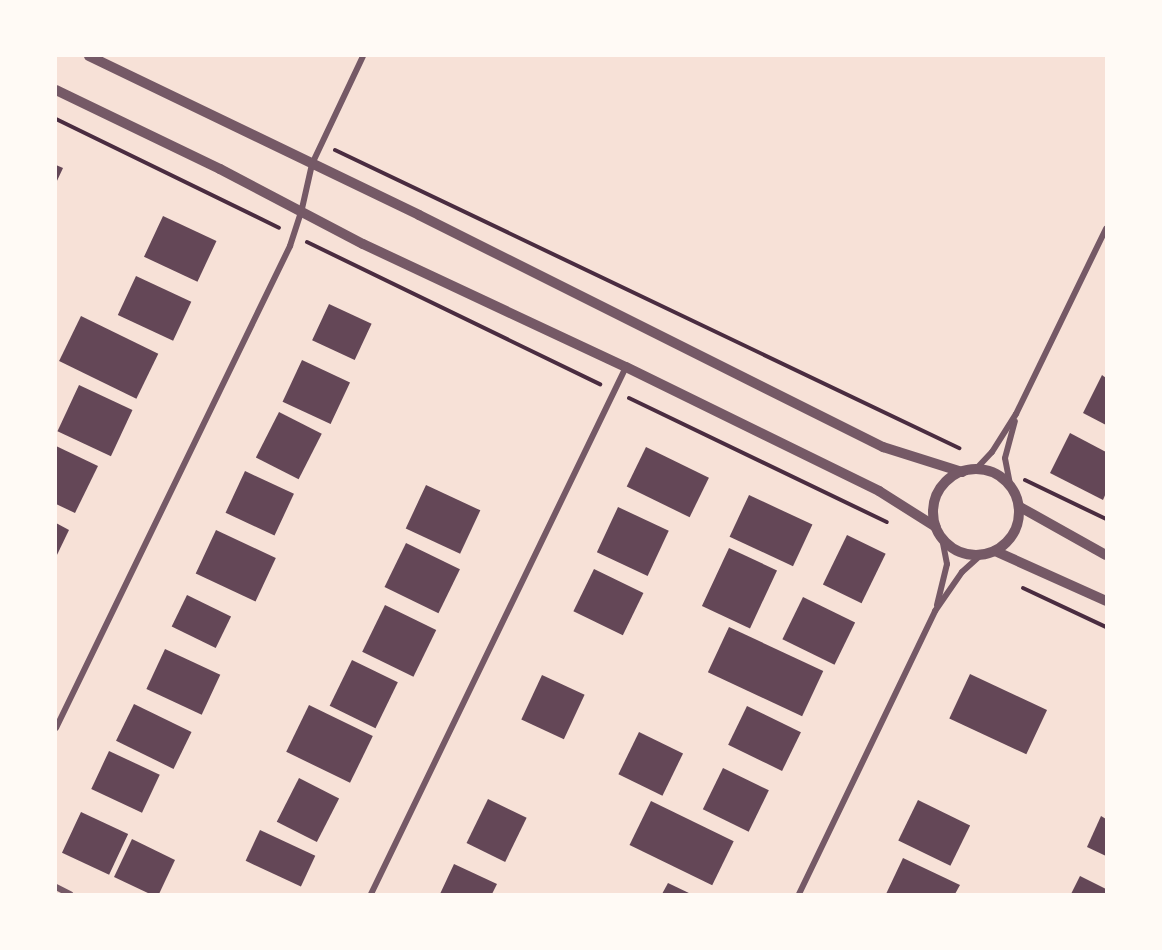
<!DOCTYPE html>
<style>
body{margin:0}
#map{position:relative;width:1162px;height:950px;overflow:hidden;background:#f7e1d7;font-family:"Source Sans 3",sans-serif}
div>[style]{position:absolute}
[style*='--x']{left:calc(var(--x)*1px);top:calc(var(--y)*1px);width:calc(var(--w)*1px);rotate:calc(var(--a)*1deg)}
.building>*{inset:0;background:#644757;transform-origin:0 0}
.path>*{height:4px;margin:-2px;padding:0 2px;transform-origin:2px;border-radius:2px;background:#4a2c40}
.minor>*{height:6px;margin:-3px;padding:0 3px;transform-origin:3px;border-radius:3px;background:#755966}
.tertiary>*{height:10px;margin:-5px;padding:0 5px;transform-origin:5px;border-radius:5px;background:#755966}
.tertiary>.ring{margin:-5px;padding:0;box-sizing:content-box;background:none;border:10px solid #755966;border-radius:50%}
span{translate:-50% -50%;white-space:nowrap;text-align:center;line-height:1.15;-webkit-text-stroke:5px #fffaf5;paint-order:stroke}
.frame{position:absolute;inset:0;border:57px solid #fffaf5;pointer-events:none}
</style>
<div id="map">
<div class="building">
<div style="clip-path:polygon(56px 165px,63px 168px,56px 183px)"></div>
<div style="left:163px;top:216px;width:59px;height:45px;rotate:25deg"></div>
<div style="left:136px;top:276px;width:61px;height:43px;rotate:25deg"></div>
<div style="left:329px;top:304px;width:47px;height:40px;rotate:25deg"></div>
<div style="left:81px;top:316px;width:86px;height:50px;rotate:26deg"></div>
<div style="left:302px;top:360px;width:53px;height:46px;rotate:25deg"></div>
<div style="clip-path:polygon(1102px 375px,1106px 378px,1106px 425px,1083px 413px)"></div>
<div style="left:79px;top:385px;width:59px;height:51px;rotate:25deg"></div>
<div style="left:279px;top:412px;width:48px;height:51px;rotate:27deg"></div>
<div style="clip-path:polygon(1070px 433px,1106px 452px,1106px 493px,1103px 500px,1050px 473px)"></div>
<div style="clip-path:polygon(56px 446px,98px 466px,75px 513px,56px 504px)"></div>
<div style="left:646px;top:447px;width:70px;height:44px;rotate:26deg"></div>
<div style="left:245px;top:471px;width:54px;height:46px;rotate:25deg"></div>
<div style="left:426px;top:485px;width:60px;height:48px;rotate:25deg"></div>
<div style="left:749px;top:495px;width:70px;height:46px;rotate:25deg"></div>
<div style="left:618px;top:507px;width:56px;height:50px;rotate:25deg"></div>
<div style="clip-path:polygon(56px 523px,69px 530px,56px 557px)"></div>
<div style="left:216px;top:530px;width:66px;height:48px;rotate:25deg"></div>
<div style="left:847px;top:535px;width:43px;height:55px;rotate:26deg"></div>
<div style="left:406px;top:543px;width:60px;height:49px;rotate:26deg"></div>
<div style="left:729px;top:548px;width:53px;height:64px;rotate:25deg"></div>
<div style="left:594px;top:569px;width:55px;height:47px;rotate:26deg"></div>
<div style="left:187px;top:595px;width:49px;height:35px;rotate:26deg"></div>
<div style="left:803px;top:597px;width:58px;height:47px;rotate:26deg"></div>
<div style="left:385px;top:605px;width:57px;height:52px;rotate:26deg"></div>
<div style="left:729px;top:627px;width:104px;height:50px;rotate:25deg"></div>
<div style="left:165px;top:649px;width:61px;height:44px;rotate:25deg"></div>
<div style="left:352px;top:660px;width:51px;height:51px;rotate:26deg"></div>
<div style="left:970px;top:674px;width:85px;height:49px;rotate:25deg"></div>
<div style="left:542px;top:675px;width:47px;height:49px;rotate:25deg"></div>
<div style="left:134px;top:704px;width:64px;height:41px;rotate:26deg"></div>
<div style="left:309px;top:705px;width:71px;height:52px;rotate:26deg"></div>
<div style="left:747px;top:706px;width:60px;height:43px;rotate:26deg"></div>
<div style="left:639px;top:732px;width:49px;height:47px;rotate:26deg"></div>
<div style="left:109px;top:751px;width:56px;height:42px;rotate:25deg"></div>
<div style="left:723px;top:768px;width:51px;height:46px;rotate:26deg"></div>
<div style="left:299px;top:778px;width:45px;height:49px;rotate:27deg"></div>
<div style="left:488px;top:799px;width:43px;height:49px;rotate:26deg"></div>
<div style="left:918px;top:800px;width:58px;height:45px;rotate:26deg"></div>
<div style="left:651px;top:801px;width:92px;height:49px;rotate:26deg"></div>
<div style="left:81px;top:812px;width:52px;height:45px;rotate:25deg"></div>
<div style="clip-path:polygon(1101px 816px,1106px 819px,1106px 856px,1087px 847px)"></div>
<div style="left:260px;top:830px;width:61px;height:34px;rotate:25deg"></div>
<div style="clip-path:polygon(132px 839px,175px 860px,159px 894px,150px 894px,114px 877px)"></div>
<div style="clip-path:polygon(903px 858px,960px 885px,955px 894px,886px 894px)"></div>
<div style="clip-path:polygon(454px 864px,497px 884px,492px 894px,440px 894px)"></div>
<div style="clip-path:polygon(1080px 876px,1106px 889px,1106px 894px,1071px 894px)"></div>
<div style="clip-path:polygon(668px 883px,691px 894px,662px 894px)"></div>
</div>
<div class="path">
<div style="--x:56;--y:119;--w:248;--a:26"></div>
<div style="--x:335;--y:150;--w:692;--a:25.53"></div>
<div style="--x:307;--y:242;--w:326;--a:25.9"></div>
<div style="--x:629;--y:398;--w:286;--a:25.7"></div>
<div style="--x:1025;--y:480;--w:90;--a:25.7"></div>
<div style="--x:1023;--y:588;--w:92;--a:25.2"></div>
</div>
<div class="minor">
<div style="--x:976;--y:469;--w:23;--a:-47"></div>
<div style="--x:992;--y:452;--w:45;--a:-57.7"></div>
<div style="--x:1016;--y:414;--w:206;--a:-64.1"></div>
<div style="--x:1010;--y:484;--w:26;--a:-101"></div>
<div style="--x:1005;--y:458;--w:38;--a:-75"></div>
<div style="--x:937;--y:605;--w:42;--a:-76.3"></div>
<div style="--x:947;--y:564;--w:25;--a:-101"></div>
<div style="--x:56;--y:728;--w:536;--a:-64.1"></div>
<div style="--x:290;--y:246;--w:35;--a:-72"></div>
<div style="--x:301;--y:213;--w:50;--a:-77.3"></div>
<div style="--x:312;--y:164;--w:119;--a:-64.7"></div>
<div style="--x:56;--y:887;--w:16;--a:27"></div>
<div style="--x:371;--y:894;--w:585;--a:-64.18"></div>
<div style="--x:799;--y:894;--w:314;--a:-64.3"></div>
<div style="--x:935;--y:611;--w:47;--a:-55.3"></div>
<div style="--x:962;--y:572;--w:25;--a:-42"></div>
</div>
<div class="tertiary">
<div style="--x:89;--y:56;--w:366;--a:25.7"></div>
<div style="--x:419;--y:215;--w:519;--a:26.57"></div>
<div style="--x:883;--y:447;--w:83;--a:17.6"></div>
<div style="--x:56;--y:90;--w:182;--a:25.7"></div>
<div style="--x:220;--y:169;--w:161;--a:27.7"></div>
<div style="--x:363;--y:244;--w:290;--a:25.1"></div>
<div style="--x:626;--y:367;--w:282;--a:26.1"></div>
<div style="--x:879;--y:491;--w:67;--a:32.3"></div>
<div class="ring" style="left:933px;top:469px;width:76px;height:76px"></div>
<div style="--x:1020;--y:507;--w:98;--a:29.2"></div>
<div style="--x:995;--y:551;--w:122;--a:24.2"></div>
</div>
<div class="frame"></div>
</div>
